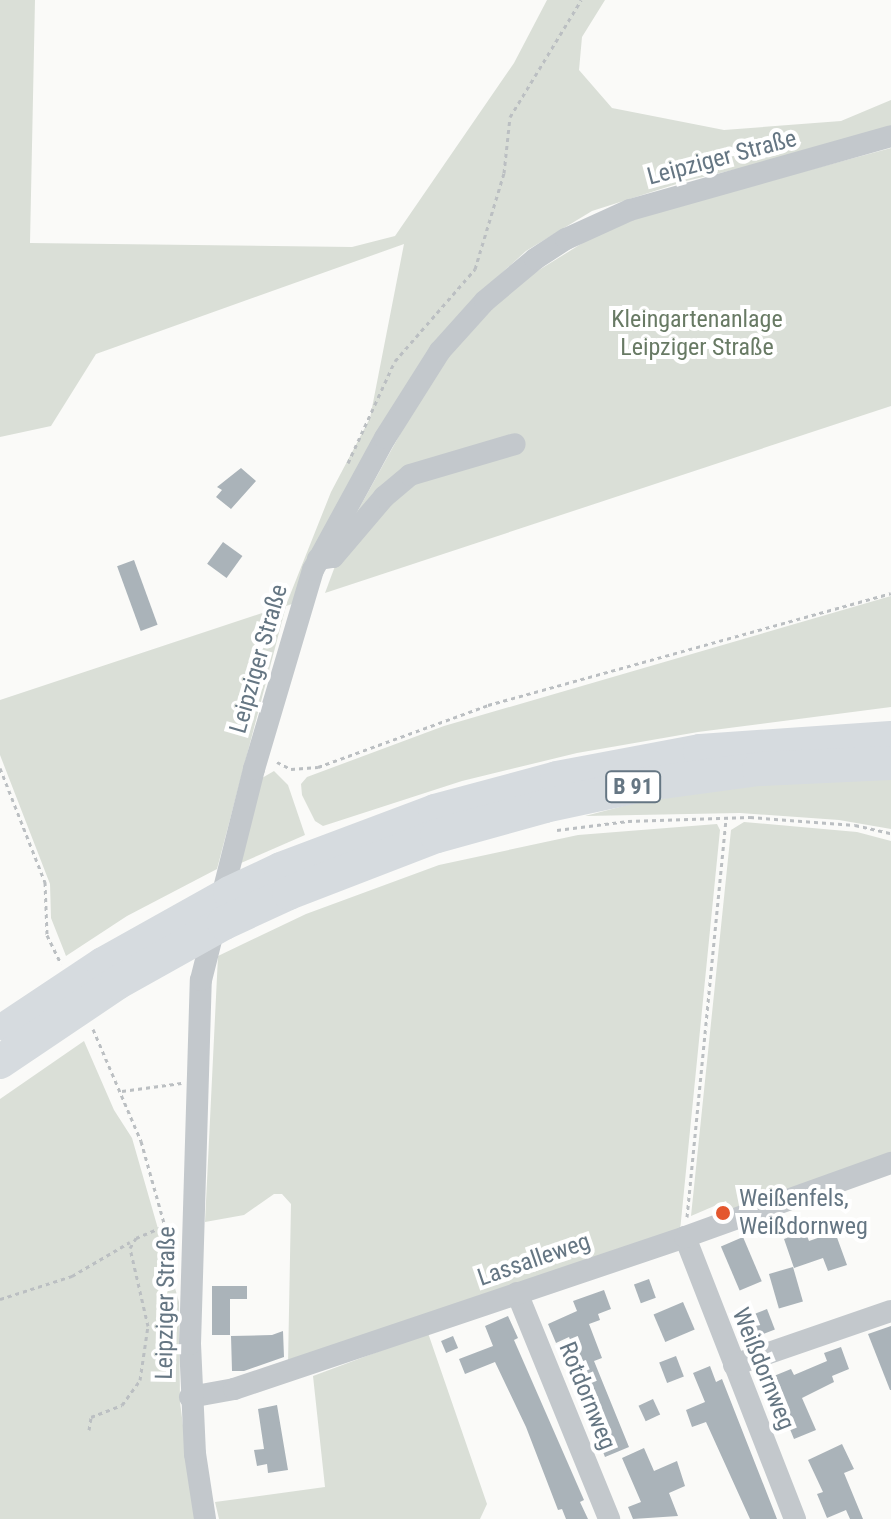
<!DOCTYPE html>
<meta charset="utf-8">
<style>
body{margin:0}
#map{position:relative;width:891px;height:1519px;overflow:hidden;background:#fafaf8;font-family:"Roboto Condensed",sans-serif}
div>[style]{position:absolute}
[style*='--x']{left:calc(var(--x)*1px);top:calc(var(--y)*1px);width:calc(var(--w)*1px);rotate:calc(var(--a)*1deg)}
.green>*{inset:0;background:#dadfd7}
.building>*{inset:0;background:#aab3b9;transform-origin:0 0}
.path>*{height:3px;margin-top:-1.5px;transform-origin:0;background:repeating-linear-gradient(90deg,#bbbfc2 0 4px,transparent 0 8px)}
.minor>*{height:22px;margin:-11px;padding:0 11px;transform-origin:11px;border-radius:11px;background:#c3c8cc}
.highway>*{height:34px;margin:-17px;padding:0 17px;transform-origin:17px;border-radius:17px;background:#d6dbdf}
.dots>*{width:22px;height:22px;translate:-50% -50%;box-sizing:border-box;border:4px solid #fff;border-radius:50%}
span{translate:-50% -50%;white-space:nowrap;text-align:center;line-height:1.15;-webkit-text-stroke:8px #fff;paint-order:stroke}
.shield-label span{padding:2px 6px;background:#fff;border:2px solid;border-radius:6px;-webkit-text-stroke-width:0}
.shield-label{font-size:22px;color:#657683;font-weight:700}
.street-label{font-size:24px;color:#657683}
.park-label{font-size:24px;color:#687a64}
.poi-label{font-size:24px;color:#657683}
.left{translate:0 -50%;text-align:left}
</style>
<div id="map">
<div class="green">
<div style="clip-path:polygon(0 0,35px 0,30px 243px,352px 247px,395px 236px,514px 63px,547px 0,605px 0,582px 37px,579px 70px,612px 108px,724px 130px,841px 121px,891px 100px,891px 127px,856px 141px,686px 181px,592px 211px,526px 251px,469px 303px,292px 604px,286px 606px,217px 869px,127px 916px,66px 956px,51px 918px,50px 884px,0 755px,0 700px,286px 605px,331px 492px,370px 418px,404px 244px,96px 354px,51px 426px,0 437px)"></div>
<div style="clip-path:polygon(891px 148px,891px 406px,325px 593px,351px 523px,415px 407px,449px 355px,486px 314px,526px 278px,602px 231px,665px 209px)"></div>
<div style="clip-path:polygon(891px 596px,891px 707px,698px 732px,577px 753px,462px 781px,323px 826px,315px 821px,302px 795px,301px 784px,307px 777px,444px 726px)"></div>
<div style="clip-path:polygon(274px 771px,288px 785px,305px 835px,241px 863px,262px 778px)"></div>
<div style="clip-path:polygon(891px 778px,891px 829px,839px 820px,740px 813px,585px 816px,635px 803px,752px 784px)"></div>
<div style="clip-path:polygon(744px 822px,857px 832px,891px 841px,891px 1152px,731px 1213px,726px 1201px,691px 1216px,731px 830px)"></div>
<div style="clip-path:polygon(717px 824px,720px 830px,680px 1231px,288px 1364px,291px 1204px,282px 1194px,274px 1194px,244px 1215px,205px 1222px,218px 956px,306px 914px,439px 865px,578px 835px)"></div>
<div style="clip-path:polygon(84px 1041px,114px 1110px,132px 1138px,179px 1302px,180px 1402px,195px 1519px,0 1519px,0 1099px)"></div>
<div style="clip-path:polygon(428px 1333px,487px 1504px,480px 1519px,219px 1519px,215px 1502px,325px 1487px,313px 1376px)"></div>
</div>
<div class="building">
<div style="clip-path:polygon(241px 468px,256px 481px,231px 509px,216px 497px,222px 490px,217px 487px)"></div>
<div style="left:223px;top:542px;width:24px;height:27px;rotate:36deg"></div>
<div style="left:134px;top:560px;width:69px;height:18px;rotate:70deg"></div>
<div style="clip-path:polygon(805px 1231px,809px 1241px,835px 1232px,847px 1265px,828px 1271px,823px 1258px,794px 1268px,784px 1239px)"></div>
<div style="left:743px;top:1237px;width:48px;height:24px;rotate:67deg"></div>
<div style="left:793px;top:1267px;width:36px;height:25px;rotate:74deg"></div>
<div style="left:649px;top:1279px;width:20px;height:16px;rotate:70deg"></div>
<div style="clip-path:polygon(212px 1286px,247px 1286px,247px 1299px,230px 1299px,230px 1335px,212px 1335px)"></div>
<div style="clip-path:polygon(604px 1290px,611px 1309px,598px 1314px,600px 1320px,589px 1324px,602px 1358px,594px 1361px,629px 1447px,605px 1457px,593px 1427px,598px 1425px,584px 1390px,589px 1388px,569px 1337px,556px 1343px,548px 1324px,577px 1311px,573px 1301px)"></div>
<div style="left:683px;top:1302px;width:30px;height:32px;rotate:67deg"></div>
<div style="left:767px;top:1309px;width:22px;height:22px;rotate:69deg"></div>
<div style="clip-path:polygon(508px 1316px,518px 1338px,514px 1340px,584px 1500px,580px 1502px,588px 1519px,566px 1519px,562px 1509px,558px 1510px,526px 1427px,495px 1362px,465px 1374px,459px 1359px,493px 1346px,485px 1326px)"></div>
<div style="clip-path:polygon(891px 1326px,891px 1390px,890px 1390px,868px 1334px)"></div>
<div style="clip-path:polygon(283px 1331px,284px 1357px,244px 1371px,232px 1371px,231px 1336px,272px 1335px)"></div>
<div style="left:453px;top:1336px;width:13px;height:13px;rotate:67deg"></div>
<div style="clip-path:polygon(841px 1347px,849px 1369px,832px 1376px,834px 1382px,802px 1398px,816px 1430px,794px 1439px,769px 1378px,791px 1369px,794px 1375px,827px 1361px,824px 1353px)"></div>
<div style="left:676px;top:1356px;width:22px;height:18px;rotate:69deg"></div>
<div style="clip-path:polygon(710px 1366px,716px 1382px,722px 1379px,777px 1519px,750px 1519px,706px 1422px,692px 1427px,686px 1410px,705px 1402px,693px 1373px)"></div>
<div style="left:653px;top:1399px;width:17px;height:16px;rotate:65deg"></div>
<div style="clip-path:polygon(277px 1405px,288px 1470px,268px 1473px,267px 1464px,257px 1466px,254px 1450px,264px 1449px,258px 1409px)"></div>
<div style="clip-path:polygon(842px 1444px,854px 1469px,844px 1473px,863px 1519px,850px 1519px,846px 1510px,827px 1518px,817px 1494px,823px 1492px,808px 1460px)"></div>
<div style="clip-path:polygon(644px 1448px,654px 1471px,677px 1461px,685px 1486px,669px 1493px,678px 1516px,633px 1519px,628px 1507px,641px 1502px,622px 1458px)"></div>
</div>
<div class="path">
<div style="--x:348;--y:463;--w:112;--a:-65.3"></div>
<div style="--x:395;--y:361;--w:122;--a:-49"></div>
<div style="--x:475;--y:269;--w:100;--a:-73.2"></div>
<div style="--x:504;--y:173;--w:56;--a:-83.9"></div>
<div style="--x:510;--y:117;--w:137;--a:-58.7"></div>
<div style="--x:277;--y:762;--w:16;--a:27"></div>
<div style="--x:291;--y:769;--w:27;--a:-4"></div>
<div style="--x:318;--y:767;--w:181;--a:-20"></div>
<div style="--x:488;--y:705;--w:418;--a:-15.5"></div>
<div style="--x:0;--y:768;--w:123;--a:68.5"></div>
<div style="--x:45;--y:882;--w:53;--a:87.8"></div>
<div style="--x:47;--y:935;--w:32;--a:64"></div>
<div style="--x:557;--y:830;--w:72;--a:-7.2"></div>
<div style="--x:628;--y:821;--w:122;--a:-1.9"></div>
<div style="--x:750;--y:817;--w:105;--a:4.4"></div>
<div style="--x:855;--y:825;--w:37;--a:13"></div>
<div style="--x:93;--y:1029;--w:122;--a:66.8"></div>
<div style="--x:141;--y:1141;--w:118;--a:74.3"></div>
<div style="--x:122;--y:1091;--w:60;--a:-7.7"></div>
<div style="--x:687;--y:1217;--w:401;--a:-84.4"></div>
<div style="--x:0;--y:1299;--w:76;--a:-17.7"></div>
<div style="--x:72;--y:1276;--w:67;--a:-30.4"></div>
<div style="--x:89;--y:1430;--w:13;--a:-81"></div>
<div style="--x:91;--y:1417;--w:33;--a:-21"></div>
<div style="--x:122;--y:1405;--w:31;--a:-54"></div>
<div style="--x:140;--y:1380;--w:55;--a:-81.6"></div>
<div style="--x:148;--y:1326;--w:80;--a:-103"></div>
<div style="--x:130;--y:1248;--w:12;--a:-59"></div>
<div style="--x:136;--y:1238;--w:30;--a:-23"></div>
</div>
<div class="minor">
<div style="--x:318;--y:559;--w:15;--a:-8"></div>
<div style="--x:333;--y:557;--w:79;--a:-49.6"></div>
<div style="--x:384;--y:497;--w:34;--a:-40"></div>
<div style="--x:410;--y:475;--w:109;--a:-16.4"></div>
<div style="--x:685;--y:1237;--w:303;--a:68.7"></div>
<div style="--x:517;--y:1293;--w:244;--a:67.8"></div>
<div style="--x:734;--y:1365;--w:166;--a:-19"></div>
<div style="--x:190;--y:1397;--w:45;--a:-10.3"></div>
<div style="--x:234;--y:1389;--w:476;--a:-18.6"></div>
<div style="--x:685;--y:1237;--w:219;--a:-19.8"></div>
<div style="--x:205;--y:1519;--w:66;--a:-98.7"></div>
<div style="--x:195;--y:1454;--w:110;--a:-92.6"></div>
<div style="--x:190;--y:1344;--w:364;--a:-88.3"></div>
<div style="--x:201;--y:980;--w:218;--a:-75.9"></div>
<div style="--x:254;--y:769;--w:208;--a:-73.5"></div>
<div style="--x:313;--y:570;--w:150;--a:-61.4"></div>
<div style="--x:385;--y:438;--w:103;--a:-57.7"></div>
<div style="--x:440;--y:351;--w:67;--a:-48"></div>
<div style="--x:485;--y:301;--w:65;--a:-40"></div>
<div style="--x:535;--y:259;--w:37;--a:-33"></div>
<div style="--x:566;--y:239;--w:70;--a:-24.4"></div>
<div style="--x:630;--y:210;--w:271;--a:-15.8"></div>
</div>
<div class="highway">
<div style="--x:10;--y:1026;--w:112;--a:-33.7"></div>
<div style="--x:103;--y:964;--w:145;--a:-29.2"></div>
<div style="--x:230;--y:893;--w:56;--a:-25.2"></div>
<div style="--x:281;--y:869;--w:165;--a:-20.6"></div>
<div style="--x:435;--y:811;--w:126;--a:-15.1"></div>
<div style="--x:557;--y:778;--w:146;--a:-10.7"></div>
<div style="--x:700;--y:751;--w:191;--a:-3.9"></div>
<div style="--x:0;--y:1062;--w:141;--a:-34"></div>
<div style="--x:117;--y:983;--w:123;--a:-29.3"></div>
<div style="--x:224;--y:923;--w:72;--a:-24.8"></div>
<div style="--x:289;--y:893;--w:159;--a:-21.1"></div>
<div style="--x:437;--y:836;--w:112;--a:-15.5"></div>
<div style="--x:545;--y:806;--w:105;--a:-12.1"></div>
<div style="--x:648;--y:784;--w:112;--a:-7.7"></div>
<div style="--x:759;--y:769;--w:132;--a:-2.6"></div>
</div>
<div class="dots">
<div style="left:723px;top:1213px;background:#e4572e"></div>
</div>
<div class="shield-label">
<span style="left:633px;top:787px">B 91</span>
</div>
<div class="street-label">
<span style="left:722px;top:158px;rotate:-15deg">Leipziger Straße</span>
<span style="left:259px;top:659px;rotate:-74deg">Leipziger Straße</span>
<span style="left:534px;top:1260px;rotate:-19deg">Lassalleweg</span>
<span style="left:166px;top:1303px;rotate:-89deg">Leipziger Straße</span>
<span style="left:763px;top:1369px;rotate:68deg">Weißdornweg</span>
<span style="left:587px;top:1396px;rotate:68deg">Rotdornweg</span>
</div>
<div class="park-label">
<span style="left:697px;top:334px">Kleingartenanlage<br>Leipziger Straße</span>
</div>
<div class="poi-label">
<span class="left" style="left:739px;top:1213px">Weißenfels,<br>Weißdornweg</span>
</div>
</div>
